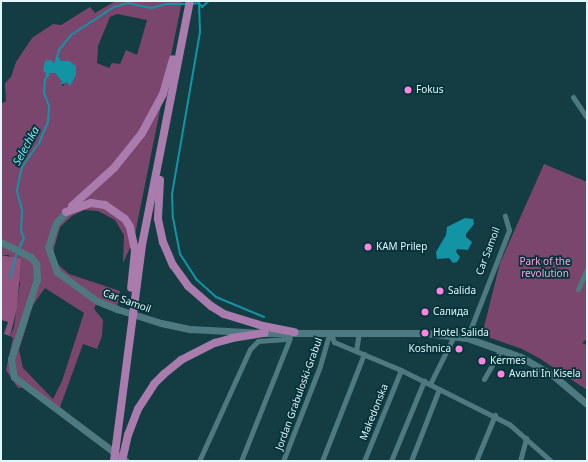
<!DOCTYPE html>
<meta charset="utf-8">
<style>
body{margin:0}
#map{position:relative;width:588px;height:462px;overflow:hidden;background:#133d43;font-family:"Noto Sans",sans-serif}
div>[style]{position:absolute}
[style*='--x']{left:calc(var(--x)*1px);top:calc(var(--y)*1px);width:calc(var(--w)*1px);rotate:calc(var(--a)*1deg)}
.green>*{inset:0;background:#7b466d}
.forest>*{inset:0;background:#915380}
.water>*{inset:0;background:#1394a4}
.stream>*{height:2px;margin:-1px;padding:0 1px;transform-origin:1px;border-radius:1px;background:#1394a4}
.minor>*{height:5px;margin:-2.5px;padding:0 2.5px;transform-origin:2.5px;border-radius:2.5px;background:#4f7980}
.tertiary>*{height:7px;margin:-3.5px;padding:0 3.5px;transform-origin:3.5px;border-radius:3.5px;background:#4f7980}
.primary>*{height:8px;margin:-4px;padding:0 4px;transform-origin:4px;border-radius:4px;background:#aa7cad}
.dots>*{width:11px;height:11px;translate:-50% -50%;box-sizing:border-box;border:2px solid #053339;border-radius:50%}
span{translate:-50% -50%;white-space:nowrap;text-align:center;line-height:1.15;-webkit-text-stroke:3.5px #053339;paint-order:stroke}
.poi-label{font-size:10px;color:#e1f7fa}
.left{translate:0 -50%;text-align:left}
.right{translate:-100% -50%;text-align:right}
.street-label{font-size:10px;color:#e1f7fa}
.park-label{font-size:10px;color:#fca2e3}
.water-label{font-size:11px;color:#79eafb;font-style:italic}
.frame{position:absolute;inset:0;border:2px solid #e1f7fa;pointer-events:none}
</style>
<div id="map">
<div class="green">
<div style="clip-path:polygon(evenodd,182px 1px,134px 239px,123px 263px,124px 235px,115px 220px,98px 211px,84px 210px,72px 216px,60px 227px,54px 248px,54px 261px,69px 274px,120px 291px,117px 309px,97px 301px,94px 309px,103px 320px,102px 336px,97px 349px,83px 344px,60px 407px,71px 416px,25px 387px,18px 388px,6px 370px,13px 338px,10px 336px,14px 327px,20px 283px,9px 255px,1px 255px,1px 104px,6px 101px,5px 83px,11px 77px,16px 62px,32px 38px,53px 24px,61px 25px,90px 7px,95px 13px,114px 2px,182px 1px,117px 14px,147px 20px,137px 55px,126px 50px,120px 64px,112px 63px,109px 68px,97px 63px,98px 46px,110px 17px,117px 14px,182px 1px,58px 57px,61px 61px,69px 61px,64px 86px,60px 85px,62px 82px,55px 73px,50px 73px,46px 78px,46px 69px,55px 64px,58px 57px,182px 1px,45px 288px,84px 313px,62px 381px,53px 399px,23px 368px,19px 350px,33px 305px,45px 288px)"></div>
<div style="clip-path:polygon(544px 164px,587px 182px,587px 339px,582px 343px,587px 345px,587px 390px,539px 358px,522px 349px,482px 335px,500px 263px)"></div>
</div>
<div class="forest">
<div style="clip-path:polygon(1px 255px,21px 259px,17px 308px,10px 336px,4px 334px,8px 322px,1px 320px)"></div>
</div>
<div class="water">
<div style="clip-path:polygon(58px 56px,61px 61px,69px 61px,76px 66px,76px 75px,70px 86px,67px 82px,59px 86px,62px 82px,55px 73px,50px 73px,45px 79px,46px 73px,43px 71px,45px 61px,51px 60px,55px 64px)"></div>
<div style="clip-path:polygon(465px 218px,473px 219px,474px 224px,466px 234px,466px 237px,472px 242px,468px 250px,457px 249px,456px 252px,460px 257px,457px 262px,453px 263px,449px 258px,437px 259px,436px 252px,446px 235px,447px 227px)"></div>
</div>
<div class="stream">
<div style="--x:199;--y:3;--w:29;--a:88"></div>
<div style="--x:200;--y:32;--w:164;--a:99.8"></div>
<div style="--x:172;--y:194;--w:24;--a:88"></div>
<div style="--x:173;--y:218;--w:37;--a:79"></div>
<div style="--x:180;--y:254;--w:30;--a:57"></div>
<div style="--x:196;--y:279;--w:27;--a:42"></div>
<div style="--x:216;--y:297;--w:52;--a:22.6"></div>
<div style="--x:191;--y:4;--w:8;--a:-7"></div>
<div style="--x:199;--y:3;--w:5;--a:53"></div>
<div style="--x:202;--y:7;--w:9;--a:-41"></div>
<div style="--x:55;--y:65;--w:16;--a:-75"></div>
<div style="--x:59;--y:50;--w:19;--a:-51"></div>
<div style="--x:71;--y:35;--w:51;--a:-33.1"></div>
<div style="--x:114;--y:7;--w:15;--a:-16"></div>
<div style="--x:128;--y:3;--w:25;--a:12"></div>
<div style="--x:152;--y:8;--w:15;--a:-16"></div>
<div style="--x:166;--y:4;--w:21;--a:0"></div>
<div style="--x:19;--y:248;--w:11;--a:-63"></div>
<div style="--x:24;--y:238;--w:8;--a:-113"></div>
<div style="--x:21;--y:231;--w:21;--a:-87"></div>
<div style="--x:22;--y:210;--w:20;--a:-105"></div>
<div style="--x:17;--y:191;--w:11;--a:-80"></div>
<div style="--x:19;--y:180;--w:13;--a:-77"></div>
<div style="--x:22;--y:167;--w:29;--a:-55"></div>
<div style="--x:39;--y:143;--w:23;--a:-67"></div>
<div style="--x:48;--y:122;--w:16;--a:-86"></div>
<div style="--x:49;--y:106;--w:14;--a:-111"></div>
<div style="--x:44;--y:93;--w:14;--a:-86"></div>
<div style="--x:45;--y:79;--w:6;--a:-51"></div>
<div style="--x:10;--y:278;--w:27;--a:-75"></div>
</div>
<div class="minor">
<div style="--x:573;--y:97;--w:25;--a:56"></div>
<div style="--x:578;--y:289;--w:22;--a:-66"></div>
<div style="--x:330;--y:332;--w:11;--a:68"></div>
<div style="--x:334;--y:342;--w:73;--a:22.7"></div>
<div style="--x:401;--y:370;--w:121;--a:26.6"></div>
<div style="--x:509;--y:424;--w:56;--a:41.4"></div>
<div style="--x:467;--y:338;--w:116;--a:-68.7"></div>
<div style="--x:509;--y:230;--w:15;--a:-106"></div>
<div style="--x:356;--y:351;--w:19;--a:-81"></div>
<div style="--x:484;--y:379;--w:34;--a:-60"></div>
<div style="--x:430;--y:384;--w:54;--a:-63.4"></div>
<div style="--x:199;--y:461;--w:123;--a:-65.5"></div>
<div style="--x:250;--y:349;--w:11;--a:-45"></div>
<div style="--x:258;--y:341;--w:31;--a:-4"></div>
<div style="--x:241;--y:461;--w:132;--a:-68.3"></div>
<div style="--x:283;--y:461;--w:102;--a:-68.7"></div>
<div style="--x:320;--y:366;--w:35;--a:-74"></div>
<div style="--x:322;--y:461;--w:115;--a:-68.6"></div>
<div style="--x:364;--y:461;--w:98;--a:-67.9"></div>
<div style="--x:391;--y:461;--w:87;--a:-67.6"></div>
<div style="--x:411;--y:461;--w:77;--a:-68.7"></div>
<div style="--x:476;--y:461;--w:50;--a:-67.6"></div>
<div style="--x:520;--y:461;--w:24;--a:-75"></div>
</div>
<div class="tertiary">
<div style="--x:66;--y:212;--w:15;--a:132"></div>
<div style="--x:56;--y:223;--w:25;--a:108"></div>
<div style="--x:48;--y:247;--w:27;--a:70"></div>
<div style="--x:57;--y:272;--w:49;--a:35.9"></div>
<div style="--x:97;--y:301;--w:22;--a:22"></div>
<div style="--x:117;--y:309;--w:46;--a:17.7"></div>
<div style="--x:161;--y:323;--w:30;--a:12"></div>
<div style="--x:190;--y:329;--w:75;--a:3.1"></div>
<div style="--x:265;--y:333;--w:160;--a:0"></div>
<div style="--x:425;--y:333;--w:42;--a:6.8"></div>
<div style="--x:467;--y:338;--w:57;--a:19.4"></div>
<div style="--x:521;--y:357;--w:39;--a:30"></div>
<div style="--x:555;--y:377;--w:42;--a:40.2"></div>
<div style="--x:1;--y:242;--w:34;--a:27"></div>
<div style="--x:31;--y:257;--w:9;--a:54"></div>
<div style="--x:36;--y:264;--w:15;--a:86"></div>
<div style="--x:37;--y:279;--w:84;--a:108"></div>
<div style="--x:11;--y:359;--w:18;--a:81"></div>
<div style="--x:14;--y:377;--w:140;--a:36.9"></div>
</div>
<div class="primary">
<div style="--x:160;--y:180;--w:39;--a:93"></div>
<div style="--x:158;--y:219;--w:24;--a:78"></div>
<div style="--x:163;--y:242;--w:25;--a:67"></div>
<div style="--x:173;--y:265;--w:26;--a:54"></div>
<div style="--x:188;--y:286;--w:30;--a:41"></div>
<div style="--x:211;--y:306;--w:15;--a:32"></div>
<div style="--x:224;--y:314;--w:41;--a:17.1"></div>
<div style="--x:263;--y:326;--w:32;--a:11"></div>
<div style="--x:72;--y:206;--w:57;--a:-42.1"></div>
<div style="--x:114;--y:168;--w:45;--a:-51.3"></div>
<div style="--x:142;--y:133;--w:44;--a:-61.7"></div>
<div style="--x:163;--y:94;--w:36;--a:-74"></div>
<div style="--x:66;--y:212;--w:27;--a:-20"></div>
<div style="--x:91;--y:203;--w:14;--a:8"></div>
<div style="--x:105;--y:205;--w:24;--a:35"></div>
<div style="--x:125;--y:219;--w:9;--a:58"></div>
<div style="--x:130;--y:227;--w:25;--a:78"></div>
<div style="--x:135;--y:251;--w:37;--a:96"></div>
<div style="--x:114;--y:461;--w:218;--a:-82.6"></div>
<div style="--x:142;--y:245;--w:249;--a:-78.9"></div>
<div style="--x:122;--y:461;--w:27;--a:-77"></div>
<div style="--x:128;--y:435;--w:28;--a:-69"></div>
<div style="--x:138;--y:409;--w:30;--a:-57"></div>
<div style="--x:154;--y:384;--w:14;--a:-45"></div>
<div style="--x:164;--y:374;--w:22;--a:-39"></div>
<div style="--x:181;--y:360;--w:38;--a:-27"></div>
<div style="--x:215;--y:343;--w:18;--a:-16"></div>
<div style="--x:232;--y:338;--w:33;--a:-9"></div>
</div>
<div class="dots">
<div style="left:408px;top:90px;background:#fe85e0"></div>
<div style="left:368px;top:247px;background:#fe85e0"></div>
<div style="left:440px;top:291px;background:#fe85e0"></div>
<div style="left:425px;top:312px;background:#fe85e0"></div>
<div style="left:425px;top:333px;background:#fe85e0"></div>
<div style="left:459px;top:349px;background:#fe85e0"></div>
<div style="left:482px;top:361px;background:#fe85e0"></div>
<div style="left:501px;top:374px;background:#fe85e0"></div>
</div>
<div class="poi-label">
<span class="left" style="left:416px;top:90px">Fokus</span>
<span class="left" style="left:376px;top:247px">KAM Prilep</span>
<span class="left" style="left:448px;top:291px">Salida</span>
<span class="left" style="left:433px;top:312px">Салида</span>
<span class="left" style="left:433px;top:333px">Hotel Salida</span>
<span class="right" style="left:451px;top:349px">Koshnica</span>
<span class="left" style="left:490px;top:361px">Kermes</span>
<span class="left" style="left:509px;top:374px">Avanti In Kisela</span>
</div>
<div class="street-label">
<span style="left:488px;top:251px;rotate:-69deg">Car Samoil</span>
<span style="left:127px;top:301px;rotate:20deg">Car Samoil</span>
<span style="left:299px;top:394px;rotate:-70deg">Jordan Grabuloski-Grabul</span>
<span style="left:374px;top:412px;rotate:-68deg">Makedonska</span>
</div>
<div class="park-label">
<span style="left:545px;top:267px">Park of the<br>revolution</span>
</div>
<div class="water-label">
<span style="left:26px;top:146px;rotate:-61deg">Selechka</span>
</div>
<div class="frame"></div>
</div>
